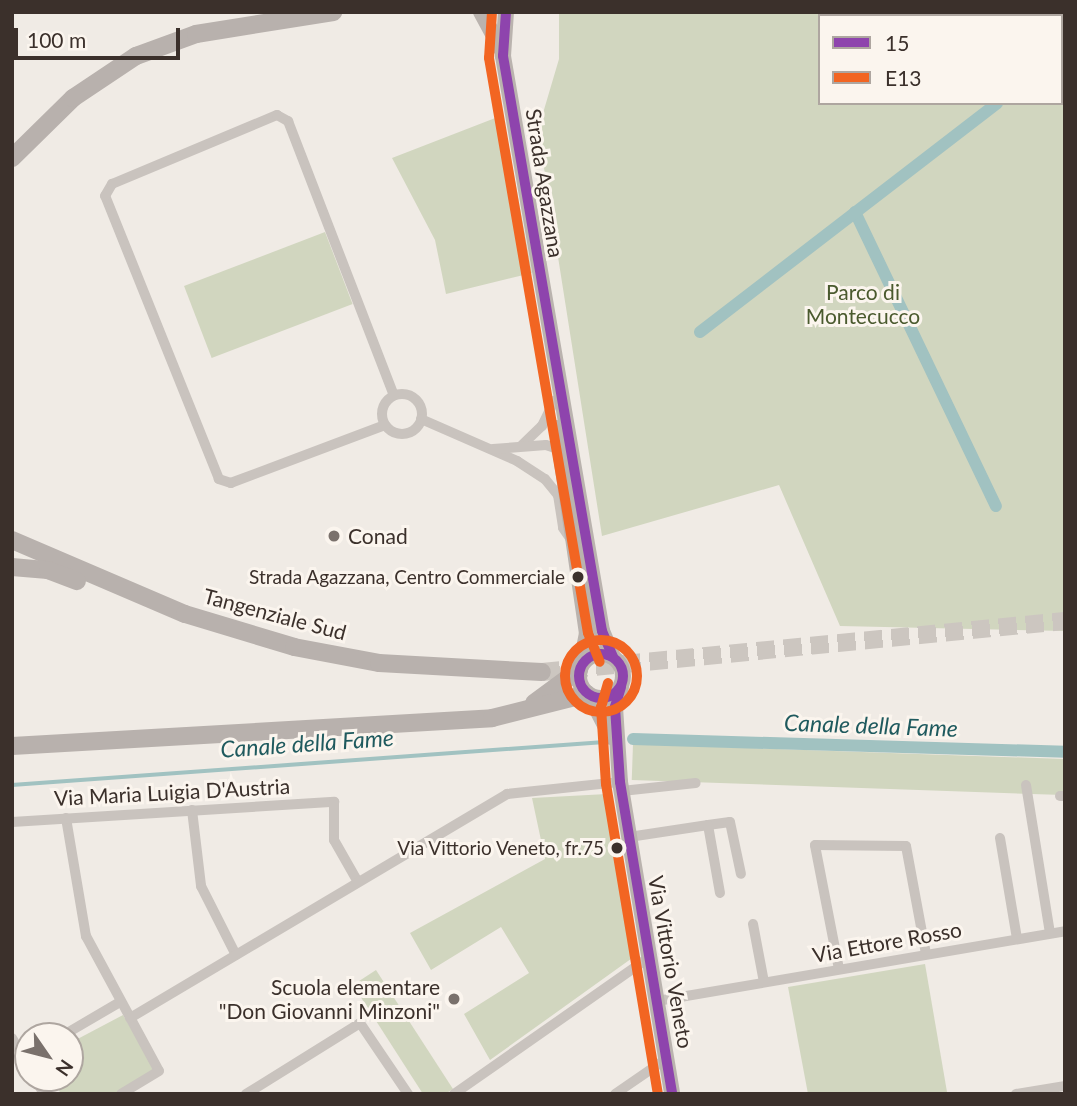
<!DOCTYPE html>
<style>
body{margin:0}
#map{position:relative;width:1077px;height:1106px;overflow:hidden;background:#f0ebe5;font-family:Lato,sans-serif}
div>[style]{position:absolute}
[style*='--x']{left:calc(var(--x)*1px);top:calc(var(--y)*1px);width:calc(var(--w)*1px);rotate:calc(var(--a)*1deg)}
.green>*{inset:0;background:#d1d6bf;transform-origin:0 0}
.stream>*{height:3.5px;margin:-1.75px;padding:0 1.75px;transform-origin:1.75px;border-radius:1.75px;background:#a1c2c1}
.canal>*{height:12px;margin:-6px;padding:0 6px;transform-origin:6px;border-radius:6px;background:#a1c2c1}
.primary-tunnel>*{height:18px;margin-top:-9px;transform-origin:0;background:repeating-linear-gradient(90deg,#ccc6c0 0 18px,transparent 0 27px)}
.street>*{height:10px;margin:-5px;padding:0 5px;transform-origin:5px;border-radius:5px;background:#c9c3be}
.street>.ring{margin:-5px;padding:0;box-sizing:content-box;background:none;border:10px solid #c9c3be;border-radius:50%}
.secondary>*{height:16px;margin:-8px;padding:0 8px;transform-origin:8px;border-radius:8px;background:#bab3ae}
.secondary>.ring{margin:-8px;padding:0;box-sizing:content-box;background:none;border:16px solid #bab3ae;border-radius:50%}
.primary>*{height:18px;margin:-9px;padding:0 9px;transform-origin:9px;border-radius:9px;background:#b8b1ad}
.bus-1>*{height:10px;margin:-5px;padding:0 5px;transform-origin:5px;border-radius:5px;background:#8e44ad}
.bus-1>.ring{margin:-5px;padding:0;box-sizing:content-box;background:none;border:10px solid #8e44ad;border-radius:50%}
.bus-2>*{height:10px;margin:-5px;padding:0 5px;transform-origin:5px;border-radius:5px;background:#f26522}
.bus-2>.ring{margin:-5px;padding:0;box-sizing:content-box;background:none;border:10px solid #f26522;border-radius:50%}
.dots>*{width:19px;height:19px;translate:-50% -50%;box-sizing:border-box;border:4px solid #fbf5ee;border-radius:50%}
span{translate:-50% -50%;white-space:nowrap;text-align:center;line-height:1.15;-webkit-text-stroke:6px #fbf5ee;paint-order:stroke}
.bus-label{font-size:19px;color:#3b302b}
.right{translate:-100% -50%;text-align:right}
.street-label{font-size:21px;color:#3b302b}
.park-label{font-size:21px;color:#4a5a2e}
.poi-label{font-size:21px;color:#3b302b}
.left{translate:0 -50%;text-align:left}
.water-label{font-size:23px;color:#1f5a5e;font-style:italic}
.frame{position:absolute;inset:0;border:14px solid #3b302b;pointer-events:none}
.legend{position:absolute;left:818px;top:14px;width:245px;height:91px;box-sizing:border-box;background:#fbf5ee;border:2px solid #aea6a0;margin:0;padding:9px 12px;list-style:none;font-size:21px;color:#3b302b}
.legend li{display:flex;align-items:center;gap:14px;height:35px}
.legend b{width:35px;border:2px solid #aea6a0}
.north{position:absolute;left:14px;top:1022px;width:70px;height:70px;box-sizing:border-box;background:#fbf5ee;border:2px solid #aea6a0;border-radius:50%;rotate:125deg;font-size:19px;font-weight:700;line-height:28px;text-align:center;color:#3b302b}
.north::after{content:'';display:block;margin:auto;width:24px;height:32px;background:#7a716c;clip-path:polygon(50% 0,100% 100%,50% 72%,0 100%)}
.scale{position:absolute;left:14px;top:28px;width:166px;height:32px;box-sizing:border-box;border:4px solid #3b302b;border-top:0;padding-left:9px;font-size:21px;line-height:24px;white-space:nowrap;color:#3b302b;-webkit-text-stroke:5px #fbf5ee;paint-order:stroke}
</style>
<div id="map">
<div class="green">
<div style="clip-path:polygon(559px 12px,926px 12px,927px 16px,820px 16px,820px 103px,1061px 103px,1065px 25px,1065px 631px,840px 626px,779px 485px,602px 536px,538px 130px,559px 59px)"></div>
<div style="clip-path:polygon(503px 115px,532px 273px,446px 294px,435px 240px,392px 158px)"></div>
<div style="left:325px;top:232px;width:77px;height:151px;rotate:69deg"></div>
<div style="left:633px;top:744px;width:432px;height:36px;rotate:2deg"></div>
<div style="clip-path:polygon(607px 794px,635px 956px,490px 1060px,464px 1014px,529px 973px,501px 927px,431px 970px,410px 933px,545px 859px,532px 798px)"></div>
<div style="clip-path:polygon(925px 964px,947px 1092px,808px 1094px,788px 987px)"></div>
<div style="clip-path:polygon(376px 970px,453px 1089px,445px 1094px,423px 1094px,353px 985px)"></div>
<div style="clip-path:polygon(123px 1015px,155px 1069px,115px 1094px,61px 1094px,52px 1078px,70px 1078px,70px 1043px)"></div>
</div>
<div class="stream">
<div style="--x:12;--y:785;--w:594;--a:-4.15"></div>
</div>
<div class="canal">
<div style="--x:1061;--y:54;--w:5;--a:-37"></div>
<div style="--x:855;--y:212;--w:326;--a:64.4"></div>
<div style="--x:700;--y:332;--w:375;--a:-37.6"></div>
<div style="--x:633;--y:739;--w:432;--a:1.7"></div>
</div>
<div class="primary-tunnel">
<div style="--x:542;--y:672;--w:525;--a:-5.57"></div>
</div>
<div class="street">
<div class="ring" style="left:382px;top:394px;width:30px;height:30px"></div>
<div style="--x:421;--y:419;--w:105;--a:23.6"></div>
<div style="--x:517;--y:461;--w:33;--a:33"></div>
<div style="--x:545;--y:479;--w:21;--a:51"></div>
<div style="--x:558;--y:495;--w:33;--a:81"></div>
<div style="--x:563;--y:528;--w:12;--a:55"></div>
<div style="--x:385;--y:425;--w:165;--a:159.4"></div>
<div style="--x:231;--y:483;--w:13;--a:-162"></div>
<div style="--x:219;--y:479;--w:305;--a:-111.9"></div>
<div style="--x:105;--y:196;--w:14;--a:-60"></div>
<div style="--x:112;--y:184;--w:179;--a:-22.7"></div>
<div style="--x:277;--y:115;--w:13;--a:29"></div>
<div style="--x:288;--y:121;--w:294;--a:68.9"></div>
<div style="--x:521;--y:446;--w:29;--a:-44"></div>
<div style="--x:542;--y:426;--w:28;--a:-64"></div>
<div style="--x:493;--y:449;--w:53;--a:-4.3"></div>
<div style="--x:546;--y:445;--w:18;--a:19"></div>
<div style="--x:1026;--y:785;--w:150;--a:80.8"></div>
<div style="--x:622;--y:791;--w:74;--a:-6.2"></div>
<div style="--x:1060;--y:796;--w:5;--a:0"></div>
<div style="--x:192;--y:810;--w:77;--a:83.2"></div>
<div style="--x:201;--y:886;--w:77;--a:63.1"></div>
<div style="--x:66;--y:818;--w:120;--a:80.4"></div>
<div style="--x:86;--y:936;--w:153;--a:61.6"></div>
<div style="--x:159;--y:1071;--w:44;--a:148.8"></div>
<div style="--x:12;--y:822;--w:323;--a:-3.6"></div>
<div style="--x:334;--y:802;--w:38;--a:90"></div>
<div style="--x:334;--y:840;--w:48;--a:60.3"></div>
<div style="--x:708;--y:825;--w:22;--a:-8"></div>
<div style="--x:730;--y:822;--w:53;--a:78.1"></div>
<div style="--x:629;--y:837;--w:80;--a:-8.6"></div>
<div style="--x:708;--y:825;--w:69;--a:80"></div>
<div style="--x:1000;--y:838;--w:102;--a:80.4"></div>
<div style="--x:753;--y:924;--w:59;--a:79.3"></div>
<div style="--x:839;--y:969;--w:126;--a:-101"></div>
<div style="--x:815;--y:845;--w:91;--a:0.6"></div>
<div style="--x:906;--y:846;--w:110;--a:79.5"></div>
<div style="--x:657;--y:1001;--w:414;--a:-9.7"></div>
<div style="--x:130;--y:1018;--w:439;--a:-30.7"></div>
<div style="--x:507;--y:794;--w:114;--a:-6.1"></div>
<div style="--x:62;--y:1036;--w:67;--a:-30.4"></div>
<div style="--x:12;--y:1038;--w:31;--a:59"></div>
<div style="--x:35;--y:1078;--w:18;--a:61"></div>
<div style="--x:246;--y:1094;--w:134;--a:-31.9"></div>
<div style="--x:360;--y:1023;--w:86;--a:55.9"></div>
<div style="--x:454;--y:1094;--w:239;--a:-35"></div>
<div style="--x:615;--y:1094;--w:62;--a:-34.5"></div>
<div style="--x:1016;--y:1094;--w:50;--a:-9.3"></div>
</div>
<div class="secondary">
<div style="--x:481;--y:12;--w:42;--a:61.6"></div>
<div style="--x:506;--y:12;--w:44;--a:93.9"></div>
<div style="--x:503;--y:56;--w:583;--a:80.23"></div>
<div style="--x:602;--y:631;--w:28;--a:67"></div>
<div style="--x:557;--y:428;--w:207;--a:81.7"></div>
<div style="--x:587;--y:633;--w:33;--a:101"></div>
<div class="ring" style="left:579px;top:654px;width:28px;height:28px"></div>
<div style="--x:621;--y:687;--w:21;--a:107"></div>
<div style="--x:615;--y:707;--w:75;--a:86.2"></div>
<div style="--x:620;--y:782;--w:316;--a:80.5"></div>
<div style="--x:590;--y:696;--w:46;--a:62.9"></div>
</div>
<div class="primary">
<div style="--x:12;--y:158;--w:86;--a:-44.5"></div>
<div style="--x:73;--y:98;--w:76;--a:-33.7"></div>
<div style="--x:136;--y:56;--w:64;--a:-20.1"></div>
<div style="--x:196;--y:34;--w:139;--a:-9.1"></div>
<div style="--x:12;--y:540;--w:188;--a:23.2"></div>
<div style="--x:185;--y:614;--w:114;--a:16.8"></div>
<div style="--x:294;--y:647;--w:86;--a:10.7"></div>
<div style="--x:379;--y:663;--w:163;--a:3.2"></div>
<div style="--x:12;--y:567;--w:36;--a:5"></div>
<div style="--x:48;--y:570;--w:31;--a:21"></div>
<div style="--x:534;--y:703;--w:56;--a:-36.3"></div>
<div style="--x:12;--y:746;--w:481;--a:-3.3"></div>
<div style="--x:492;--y:718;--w:98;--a:-14.2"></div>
</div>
<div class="bus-1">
<div style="--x:506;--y:12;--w:44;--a:93.9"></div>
<div style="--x:503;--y:56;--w:583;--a:80.23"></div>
<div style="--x:602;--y:631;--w:28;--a:67"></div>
<div class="ring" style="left:579px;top:654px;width:34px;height:34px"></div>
<div style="--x:621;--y:687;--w:21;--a:107"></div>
<div style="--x:615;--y:707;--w:75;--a:86.2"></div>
<div style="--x:620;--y:782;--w:316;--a:80.5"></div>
</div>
<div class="bus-2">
<div style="--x:492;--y:12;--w:46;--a:93.7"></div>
<div style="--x:489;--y:58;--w:583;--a:80.23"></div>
<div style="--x:588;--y:633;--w:31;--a:68"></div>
<div class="ring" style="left:565px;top:640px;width:62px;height:62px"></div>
<div style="--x:608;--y:683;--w:25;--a:106"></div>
<div style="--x:601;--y:707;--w:77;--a:86.3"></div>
<div style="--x:606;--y:784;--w:314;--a:80.5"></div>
</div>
<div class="dots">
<div style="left:334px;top:536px;background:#7a716c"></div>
<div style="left:578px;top:577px;background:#3b302b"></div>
<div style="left:617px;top:848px;background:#3b302b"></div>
<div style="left:454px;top:999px;background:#7a716c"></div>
</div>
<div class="bus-label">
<span class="right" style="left:565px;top:577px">Strada Agazzana, Centro Commerciale</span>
<span class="right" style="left:604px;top:848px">Via Vittorio Veneto, fr.75</span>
</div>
<div class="street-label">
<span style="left:545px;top:183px;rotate:81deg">Strada Agazzana</span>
<span style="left:275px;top:614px;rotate:15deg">Tangenziale Sud</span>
<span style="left:172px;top:792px;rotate:-3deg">Via Maria Luigia D'Austria</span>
<span style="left:887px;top:942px;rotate:-10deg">Via Ettore Rosso</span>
<span style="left:671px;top:962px;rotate:80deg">Via Vittorio Veneto</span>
</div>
<div class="park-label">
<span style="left:863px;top:304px">Parco di<br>Montecucco</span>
</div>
<div class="poi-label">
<span class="left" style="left:348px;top:536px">Conad</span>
<span class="right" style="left:440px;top:999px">Scuola elementare<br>"Don Giovanni Minzoni"</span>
</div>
<div class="water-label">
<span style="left:871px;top:725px;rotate:2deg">Canale della Fame</span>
<span style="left:307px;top:743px;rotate:-4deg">Canale della Fame</span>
</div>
<div class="frame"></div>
<ul class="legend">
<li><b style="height:9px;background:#8e44ad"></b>15</li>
<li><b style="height:9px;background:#f26522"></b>E13</li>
</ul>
<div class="north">N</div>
<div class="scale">100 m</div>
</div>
